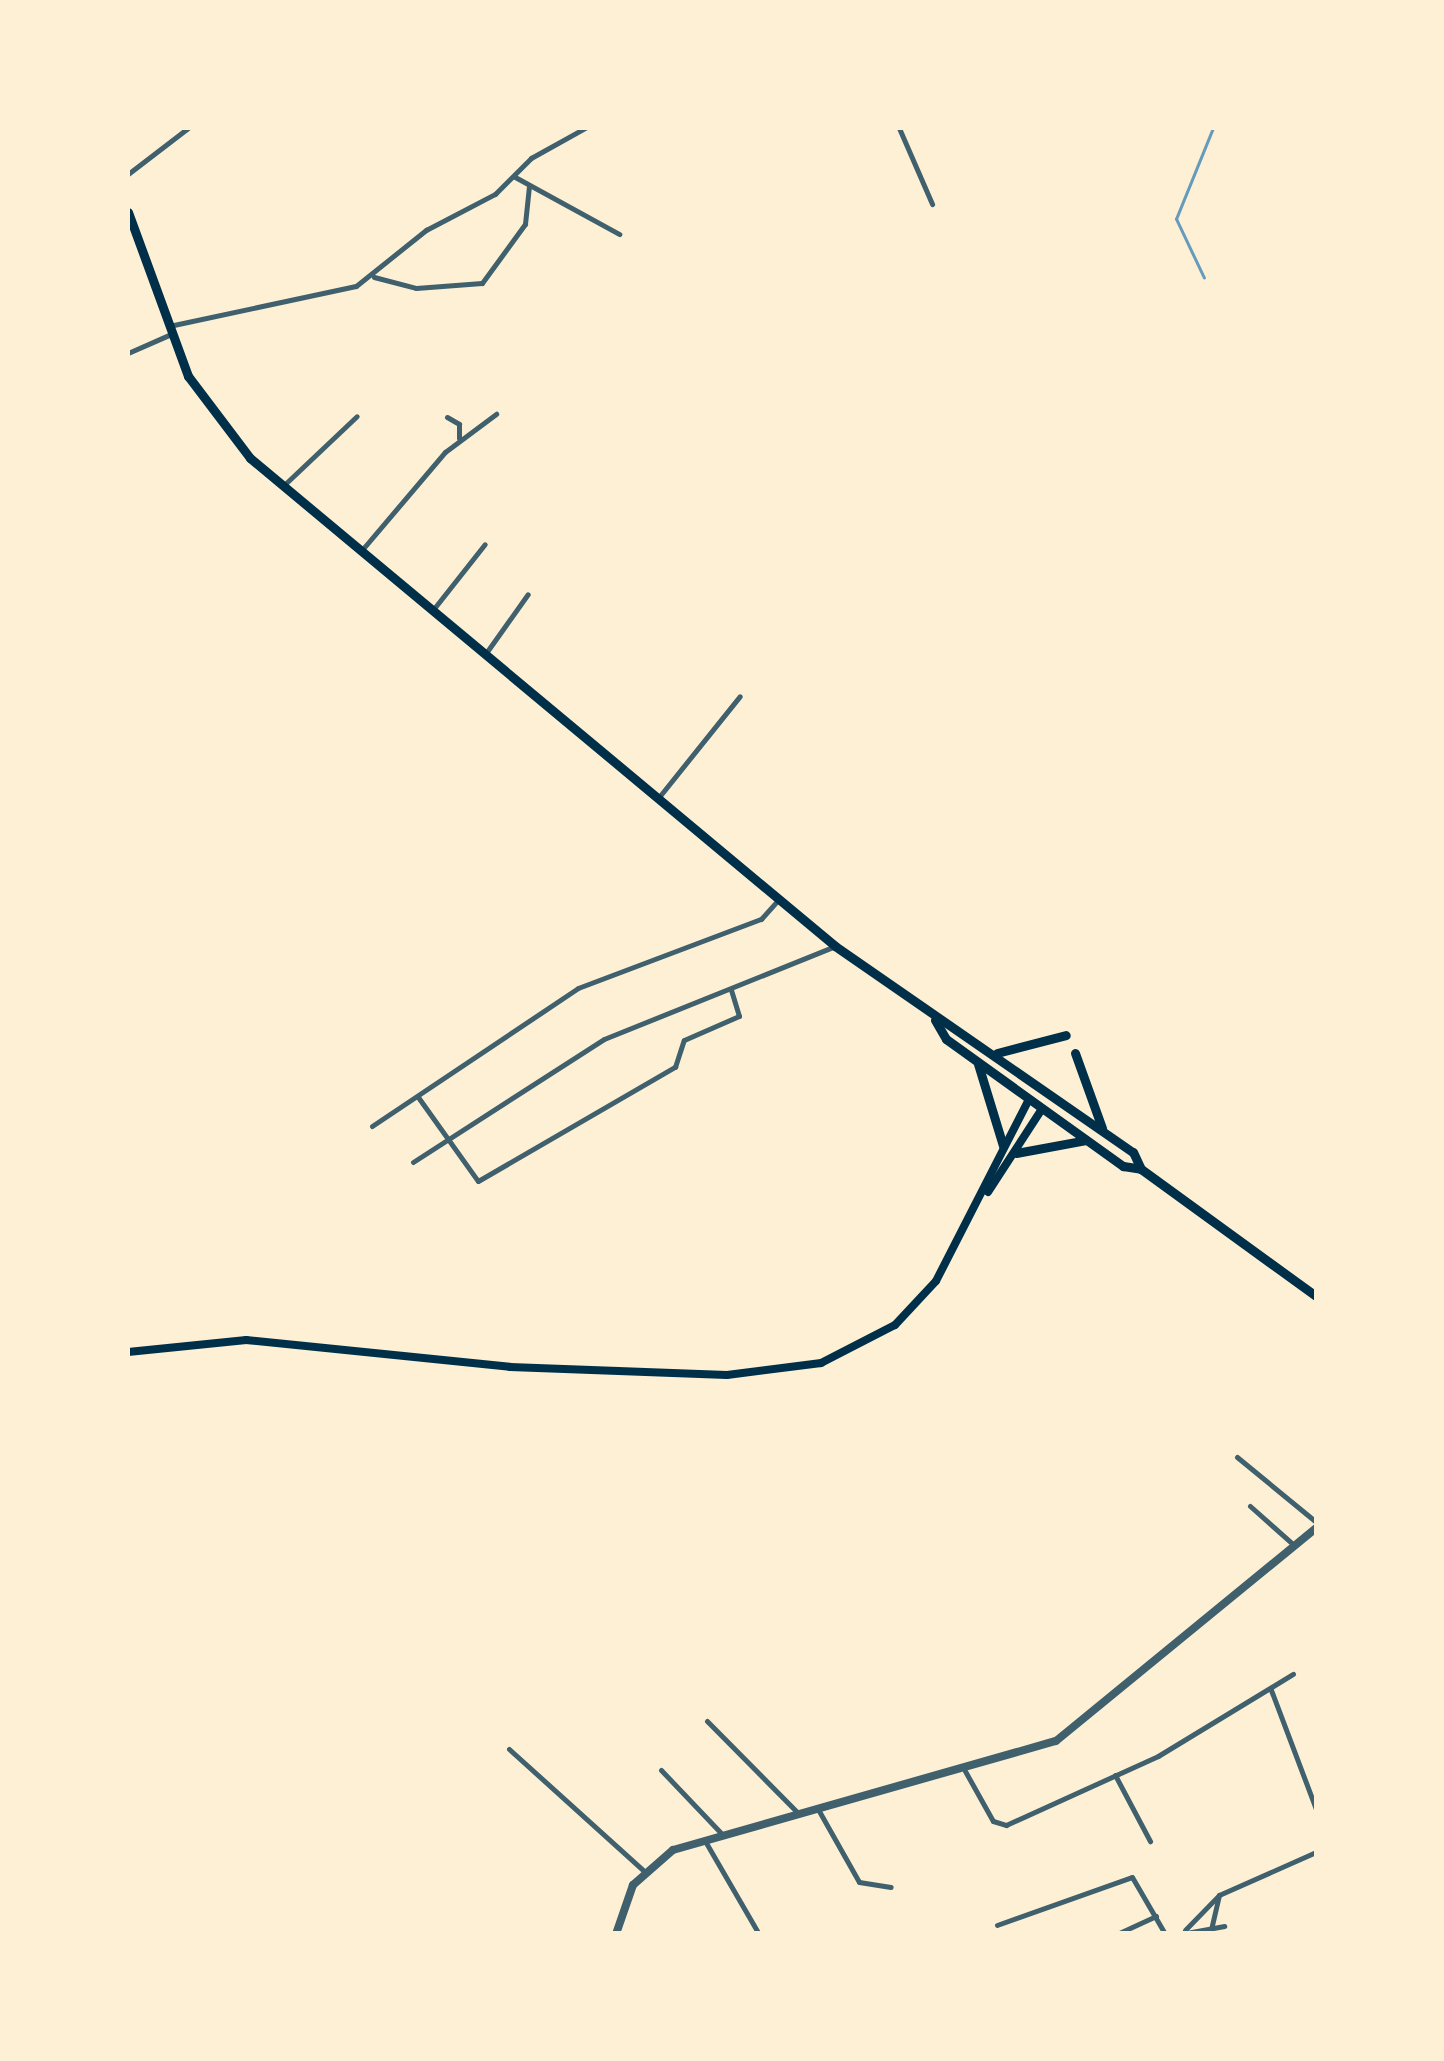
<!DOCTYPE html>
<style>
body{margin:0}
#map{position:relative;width:1444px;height:2061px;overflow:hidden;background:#fdf0d5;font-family:"Playfair Display",serif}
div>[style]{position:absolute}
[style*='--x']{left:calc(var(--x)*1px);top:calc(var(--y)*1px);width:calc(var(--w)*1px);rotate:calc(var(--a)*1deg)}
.stream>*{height:2.5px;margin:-1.25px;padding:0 1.25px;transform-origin:1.25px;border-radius:1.25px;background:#669bbc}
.minor>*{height:5px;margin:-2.5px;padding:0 2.5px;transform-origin:2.5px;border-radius:2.5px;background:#3f606c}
.tertiary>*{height:8px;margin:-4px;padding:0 4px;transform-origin:4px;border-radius:4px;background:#3f606c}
.secondary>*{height:8px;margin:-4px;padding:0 4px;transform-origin:4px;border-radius:4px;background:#003049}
.trunk>*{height:9px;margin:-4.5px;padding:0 4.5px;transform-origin:4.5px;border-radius:4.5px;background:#003049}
span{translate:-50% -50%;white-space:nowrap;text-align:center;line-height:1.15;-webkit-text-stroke:10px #fdf0d5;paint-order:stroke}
.frame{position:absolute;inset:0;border:130px solid #fdf0d5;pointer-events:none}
</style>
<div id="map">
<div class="stream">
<div style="--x:1204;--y:278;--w:65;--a:-115.4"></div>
<div style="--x:1176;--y:219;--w:98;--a:-67.9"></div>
</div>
<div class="minor">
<div style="--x:899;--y:128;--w:83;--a:66.5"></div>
<div style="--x:128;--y:174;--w:76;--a:-37.5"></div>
<div style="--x:515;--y:177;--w:119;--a:28.7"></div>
<div style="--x:374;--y:277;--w:43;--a:14.7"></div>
<div style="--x:416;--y:288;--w:66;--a:-4.3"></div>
<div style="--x:482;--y:283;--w:73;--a:-53.9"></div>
<div style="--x:525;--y:224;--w:38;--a:-84"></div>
<div style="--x:169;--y:326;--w:191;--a:-12.1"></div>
<div style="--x:356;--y:286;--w:90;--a:-38.7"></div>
<div style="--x:426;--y:230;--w:78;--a:-27.6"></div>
<div style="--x:495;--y:194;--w:51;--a:-45"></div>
<div style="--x:531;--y:158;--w:62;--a:-29.1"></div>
<div style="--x:128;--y:353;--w:45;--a:-23.7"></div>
<div style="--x:447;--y:417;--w:14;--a:30"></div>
<div style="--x:459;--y:424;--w:14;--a:90"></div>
<div style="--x:284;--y:485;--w:100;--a:-43.4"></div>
<div style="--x:361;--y:551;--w:130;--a:-49.7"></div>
<div style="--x:445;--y:452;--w:64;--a:-36.7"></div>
<div style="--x:432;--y:611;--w:85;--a:-51.7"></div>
<div style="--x:486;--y:653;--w:72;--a:-54.6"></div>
<div style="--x:659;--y:797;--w:129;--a:-51.3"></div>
<div style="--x:418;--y:1097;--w:103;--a:54.5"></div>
<div style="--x:478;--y:1181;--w:228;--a:-30.1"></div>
<div style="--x:675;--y:1067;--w:28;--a:-72"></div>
<div style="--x:684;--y:1040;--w:60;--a:-23.6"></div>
<div style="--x:739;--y:1016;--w:28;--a:-107"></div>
<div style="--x:372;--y:1126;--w:248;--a:-33.8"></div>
<div style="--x:578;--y:988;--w:196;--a:-20.7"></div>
<div style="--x:761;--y:919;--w:25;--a:-48"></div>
<div style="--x:413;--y:1162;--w:227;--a:-32.8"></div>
<div style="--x:604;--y:1039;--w:249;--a:-21.9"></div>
<div style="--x:1237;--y:1457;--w:102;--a:39.4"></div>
<div style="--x:1250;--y:1506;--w:60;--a:41.6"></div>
<div style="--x:1271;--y:1690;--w:127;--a:69.3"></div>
<div style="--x:707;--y:1721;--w:129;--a:45.3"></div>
<div style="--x:509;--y:1749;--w:181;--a:42.1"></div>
<div style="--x:661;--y:1770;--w:88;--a:46.4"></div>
<div style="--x:965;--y:1771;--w:57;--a:60.8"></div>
<div style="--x:993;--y:1821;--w:14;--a:17"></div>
<div style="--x:1006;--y:1825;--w:167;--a:-24.4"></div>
<div style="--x:1158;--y:1756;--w:158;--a:-31.3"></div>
<div style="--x:1115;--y:1775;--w:75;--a:62.1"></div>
<div style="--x:819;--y:1811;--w:81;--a:60.6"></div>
<div style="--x:859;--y:1882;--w:32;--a:9"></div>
<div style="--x:705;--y:1841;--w:108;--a:59.9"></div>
<div style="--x:1219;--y:1895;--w:106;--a:-23.9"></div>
<div style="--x:997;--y:1925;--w:143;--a:-19.6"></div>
<div style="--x:1132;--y:1877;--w:66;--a:59.9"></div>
<div style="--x:1185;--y:1930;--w:49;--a:-45.8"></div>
<div style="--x:1219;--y:1895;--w:32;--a:103"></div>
<div style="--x:1117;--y:1934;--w:43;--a:-24.8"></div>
<div style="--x:1181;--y:1934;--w:44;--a:-10.5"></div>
</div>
<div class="tertiary">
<div style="--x:616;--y:1934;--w:52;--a:-70.9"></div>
<div style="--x:633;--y:1885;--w:53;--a:-41.2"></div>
<div style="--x:673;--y:1850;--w:398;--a:-15.9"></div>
<div style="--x:1056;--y:1741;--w:336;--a:-39.3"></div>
</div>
<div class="secondary">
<div style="--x:988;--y:1192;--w:99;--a:-57"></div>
<div style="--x:128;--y:1352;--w:119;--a:-5.8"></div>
<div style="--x:246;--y:1340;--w:265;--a:5.8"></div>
<div style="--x:510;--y:1367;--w:217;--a:2.1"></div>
<div style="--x:727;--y:1375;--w:95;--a:-7.3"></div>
<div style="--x:821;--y:1363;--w:83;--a:-27.2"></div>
<div style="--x:895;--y:1325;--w:60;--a:-47"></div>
<div style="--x:936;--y:1281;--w:204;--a:-62.9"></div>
</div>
<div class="trunk">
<div style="--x:128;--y:212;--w:175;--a:69.9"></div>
<div style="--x:188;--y:376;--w:103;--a:52.9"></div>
<div style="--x:250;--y:458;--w:762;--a:39.83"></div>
<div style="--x:835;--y:946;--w:362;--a:34.7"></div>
<div style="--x:1133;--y:1152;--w:19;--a:65"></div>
<div style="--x:1141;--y:1169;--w:216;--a:36"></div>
<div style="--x:935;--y:1020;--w:22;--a:60"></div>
<div style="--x:946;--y:1039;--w:218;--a:35.7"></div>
<div style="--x:1123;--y:1166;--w:18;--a:9"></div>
<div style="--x:997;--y:1053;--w:71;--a:-14.6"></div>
<div style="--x:1075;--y:1053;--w:80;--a:70.2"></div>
<div style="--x:978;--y:1064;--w:86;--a:73"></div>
<div style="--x:1016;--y:1153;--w:71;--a:-10.5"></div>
</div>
<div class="frame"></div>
</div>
